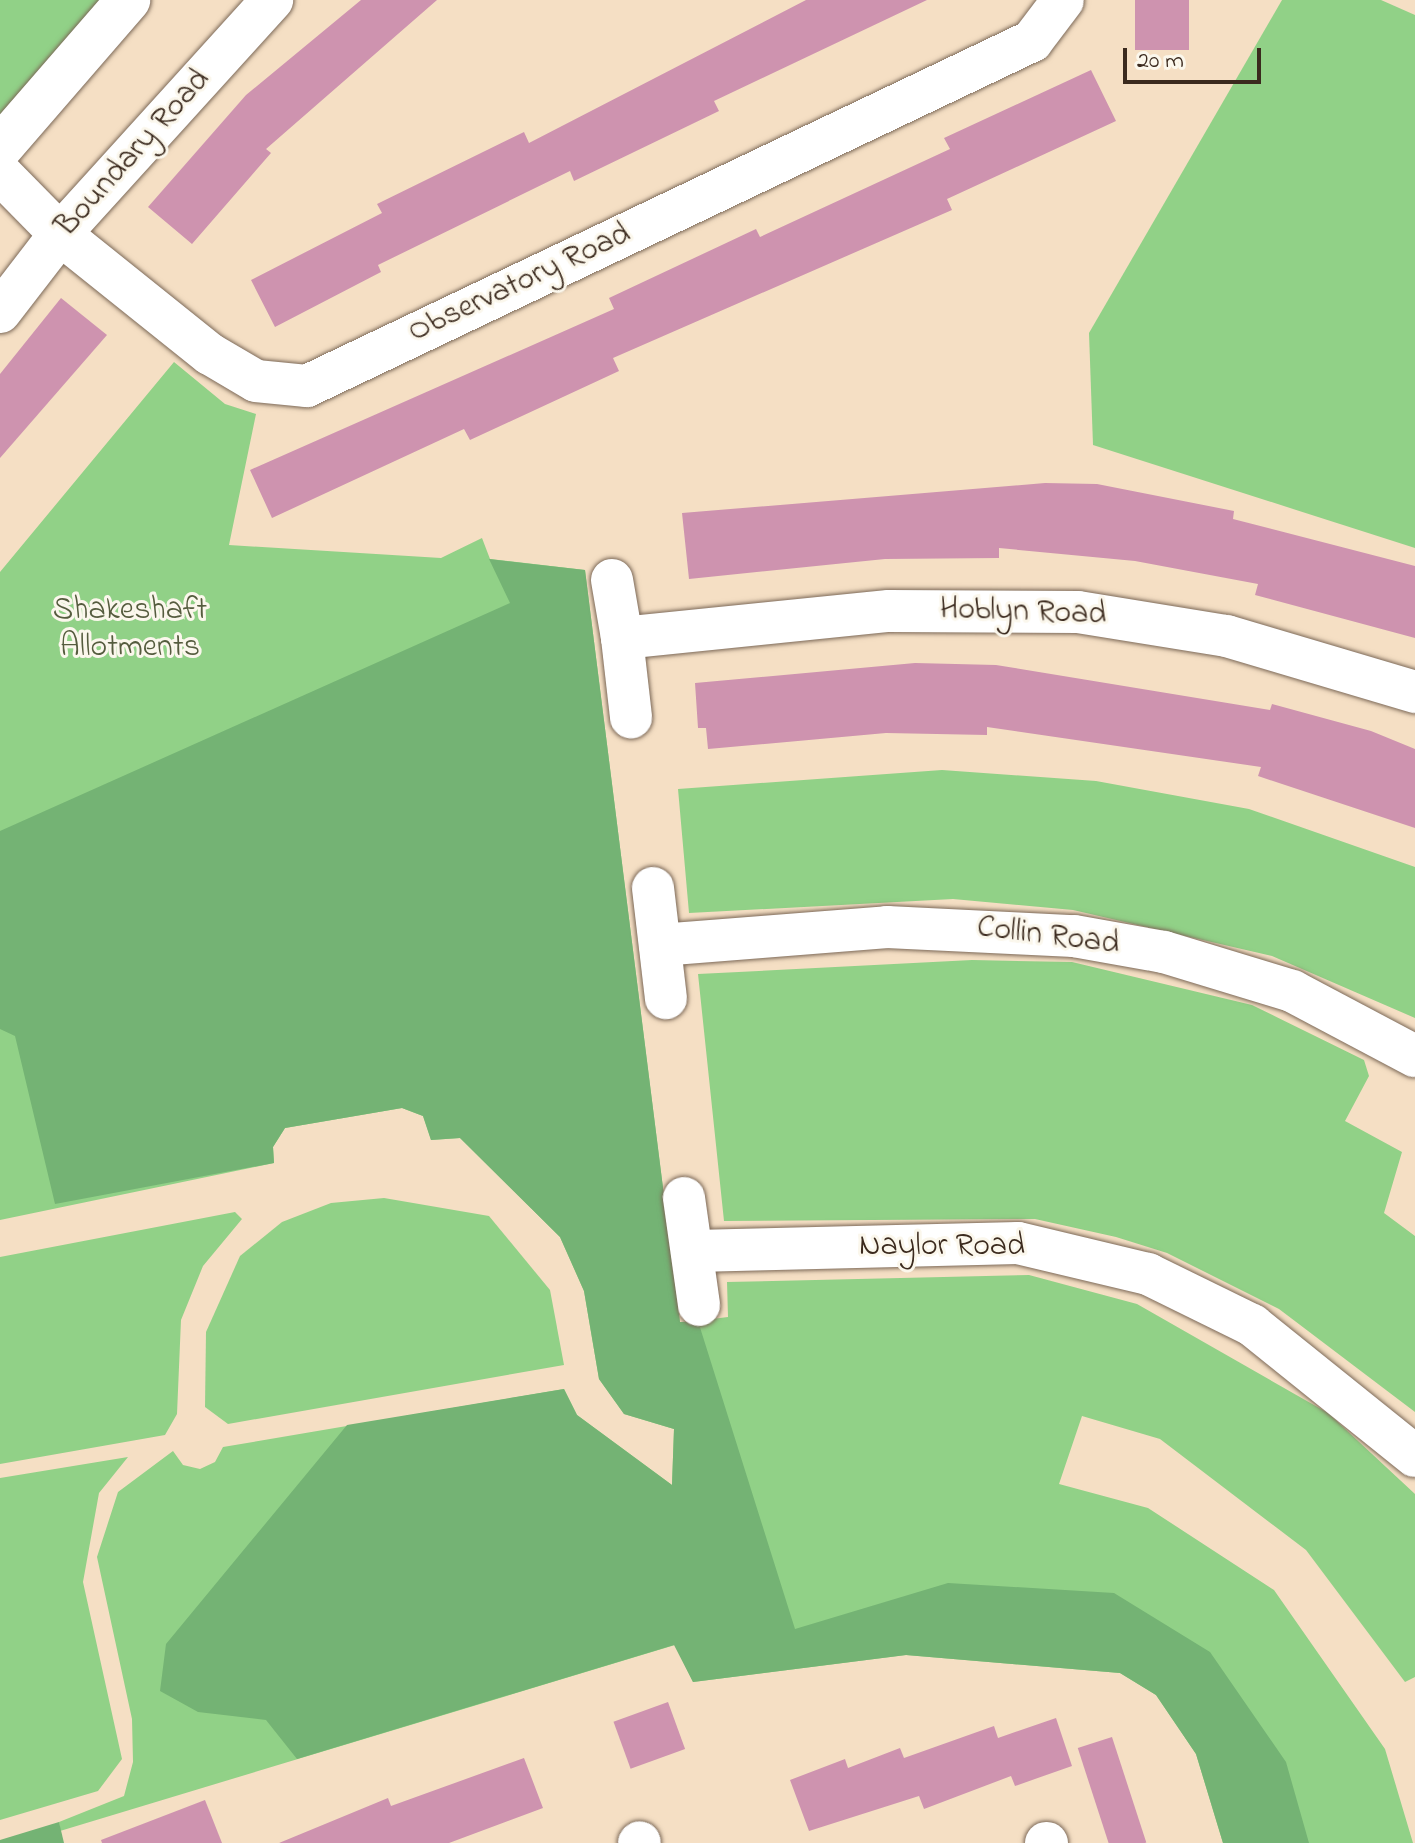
<!DOCTYPE html>
<style>
body{margin:0}
#map{position:relative;width:1415px;height:1843px;overflow:hidden;background:#f5dfc4;font-family:"Indie Flower",sans-serif}
div>[style]{position:absolute}
[style*='--x']{left:calc(var(--x)*1px);top:calc(var(--y)*1px);width:calc(var(--w)*1px);rotate:calc(var(--a)*1deg)}
.green>*{inset:0;background:#91d187}
.forest>*{inset:0;background:#74b374}
.building>*{inset:0;background:#ce93af;transform-origin:0 0}
.roads{filter:drop-shadow(0 0 2px #7c6958) drop-shadow(0 0 2px #7c6958)}
.street>*{height:42px;margin:-21px;padding:0 21px;transform-origin:21px;border-radius:21px;background:#fff}
.secondary>*{height:44px;margin:-22px;padding:0 22px;transform-origin:22px;border-radius:22px;background:#fff}
span{translate:-50% -50%;white-space:nowrap;text-align:center;line-height:1.15;-webkit-text-stroke:6px #fbf7ec;paint-order:stroke}
.street-label{font-size:32px;color:#3b2a1e}
.park-label{font-size:32px;color:#555c3e}
.scale{position:absolute;left:1123px;top:48px;width:138px;height:36px;box-sizing:border-box;border:4px solid #3b2a1e;border-top:0;padding-left:10px;font-size:24px;line-height:28px;white-space:nowrap;color:#3b2a1e;-webkit-text-stroke:6px #fbf7ec;paint-order:stroke}
</style>
<div id="map">
<div class="green">
<div style="clip-path:polygon(0 0,128px 0,0 148px)"></div>
<div style="clip-path:polygon(1282px 0,1381px 0,1415px 15px,1415px 548px,1093px 445px,1089px 333px)"></div>
<div style="clip-path:polygon(174px 362px,225px 404px,256px 414px,229px 545px,441px 558px,482px 538px,490px 559px,585px 570px,680px 1323px,728px 1317px,727px 1282px,1029px 1275px,1137px 1304px,1328px 1413px,1415px 1494px,1415px 1677px,1405px 1682px,1306px 1550px,1160px 1439px,1082px 1416px,1059px 1484px,1148px 1508px,1274px 1590px,1385px 1749px,1413px 1843px,1223px 1843px,1196px 1754px,1156px 1695px,1120px 1673px,906px 1655px,693px 1682px,675px 1645px,60px 1831px,59px 1822px,124px 1796px,133px 1762px,132px 1719px,97px 1557px,118px 1492px,173px 1451px,183px 1465px,200px 1469px,215px 1462px,223px 1447px,564px 1389px,577px 1415px,672px 1485px,674px 1429px,624px 1414px,599px 1379px,584px 1291px,560px 1237px,460px 1138px,431px 1140px,423px 1116px,402px 1108px,285px 1128px,273px 1147px,274px 1163px,0 1220px,0 572px)"></div>
<div style="clip-path:polygon(942px 770px,1096px 781px,1249px 809px,1415px 867px,1415px 1018px,1272px 956px,1073px 910px,953px 899px,689px 913px,678px 789px)"></div>
<div style="clip-path:polygon(972px 960px,1072px 962px,1252px 1005px,1364px 1060px,1369px 1076px,1345px 1121px,1402px 1152px,1384px 1213px,1415px 1236px,1415px 1412px,1279px 1309px,1167px 1253px,1116px 1237px,1035px 1219px,724px 1221px,698px 974px)"></div>
<div style="clip-path:polygon(384px 1198px,489px 1216px,550px 1290px,564px 1365px,228px 1424px,205px 1407px,206px 1332px,240px 1256px,282px 1222px,331px 1203px)"></div>
<div style="clip-path:polygon(235px 1212px,242px 1219px,203px 1266px,181px 1320px,177px 1414px,165px 1435px,0 1464px,0 1257px)"></div>
<div style="clip-path:polygon(128px 1457px,99px 1493px,83px 1582px,122px 1759px,98px 1791px,0 1820px,0 1478px)"></div>
</div>
<div class="forest">
<div style="clip-path:polygon(489px 559px,585px 570px,680px 1322px,698px 1321px,795px 1629px,948px 1583px,1114px 1593px,1210px 1652px,1286px 1762px,1309px 1843px,1223px 1843px,1196px 1754px,1156px 1695px,1120px 1673px,906px 1655px,693px 1682px,674px 1645px,297px 1759px,266px 1720px,198px 1712px,160px 1691px,166px 1644px,347px 1425px,564px 1389px,577px 1415px,672px 1485px,674px 1429px,624px 1414px,599px 1379px,584px 1291px,560px 1237px,460px 1138px,431px 1140px,423px 1116px,402px 1108px,285px 1128px,273px 1147px,274px 1163px,55px 1204px,15px 1036px,0 1029px,0 831px,510px 603px)"></div>
<div style="clip-path:polygon(59px 1822px,64px 1843px,0 1843px,0 1840px)"></div>
</div>
<div class="building">
<div style="clip-path:polygon(361px 0,437px 0,266px 149px,271px 153px,192px 244px,148px 207px,246px 95px)"></div>
<div style="clip-path:polygon(806px 0,927px 0,714px 101px,719px 111px,574px 181px,570px 171px,378px 265px,381px 272px,275px 327px,251px 280px,382px 213px,377px 204px,524px 132px,529px 143px)"></div>
<div style="left:1135px;top:0;width:54px;height:50px"></div>
<div style="clip-path:polygon(1091px 70px,1116px 121px,947px 199px,952px 210px,613px 358px,619px 371px,470px 440px,464px 429px,272px 518px,250px 470px,614px 309px,609px 298px,756px 229px,760px 237px,950px 149px,944px 138px)"></div>
<div style="clip-path:polygon(61px 298px,107px 335px,0 458px,0 374px)"></div>
<div style="clip-path:polygon(1045px 483px,1097px 484px,1234px 511px,1233px 519px,1415px 566px,1415px 638px,1255px 595px,1258px 584px,1135px 561px,999px 548px,999px 558px,885px 559px,689px 579px,682px 513px)"></div>
<div style="clip-path:polygon(915px 663px,996px 665px,1270px 710px,1272px 704px,1371px 731px,1415px 749px,1415px 828px,1258px 776px,1261px 767px,987px 727px,987px 735px,886px 733px,708px 749px,706px 728px,698px 728px,695px 683px)"></div>
<div style="left:668px;top:1702px;width:50px;height:58px;rotate:70deg"></div>
<div style="clip-path:polygon(1056px 1718px,1072px 1766px,1015px 1786px,1011px 1776px,924px 1809px,919px 1796px,809px 1831px,790px 1780px,845px 1759px,848px 1768px,900px 1748px,904px 1758px,994px 1726px,998px 1738px)"></div>
<div style="left:1112px;top:1737px;width:111px;height:36px;rotate:72deg"></div>
<div style="clip-path:polygon(524px 1758px,543px 1808px,449px 1843px,279px 1843px,388px 1798px,391px 1806px)"></div>
<div style="clip-path:polygon(205px 1800px,222px 1843px,102px 1843px,101px 1840px)"></div>
</div>
<div class="roads">
<div class="street">
<div style="--x:0;--y:173;--w:86;--a:45.5"></div>
<div style="--x:60;--y:234;--w:192;--a:38.7"></div>
<div style="--x:210;--y:354;--w:53;--a:30.4"></div>
<div style="--x:256;--y:381;--w:51;--a:5.6"></div>
<div style="--x:307;--y:386;--w:803;--a:-25.45"></div>
<div style="--x:1032;--y:41;--w:51;--a:-52.9"></div>
<div style="--x:0;--y:312;--w:98;--a:-52.4"></div>
<div style="--x:60;--y:234;--w:316;--a:-47.8"></div>
<div style="--x:612;--y:580;--w:59;--a:80.2"></div>
<div style="--x:622;--y:638;--w:268;--a:-5.8"></div>
<div style="--x:889;--y:611;--w:189;--a:0.3"></div>
<div style="--x:1078;--y:612;--w:151;--a:9.2"></div>
<div style="--x:1227;--y:636;--w:196;--a:16.6"></div>
<div style="--x:622;--y:638;--w:80;--a:83.5"></div>
<div style="--x:653;--y:888;--w:111;--a:83.3"></div>
<div style="--x:660;--y:945;--w:228;--a:-4.5"></div>
<div style="--x:887;--y:927;--w:187;--a:2.8"></div>
<div style="--x:1074;--y:936;--w:91;--a:10.1"></div>
<div style="--x:1164;--y:952;--w:134;--a:16.9"></div>
<div style="--x:1292;--y:991;--w:139;--a:27.9"></div>
<div style="--x:684;--y:1198;--w:108;--a:82"></div>
<div style="--x:695;--y:1251;--w:323;--a:-1.4"></div>
<div style="--x:1018;--y:1243;--w:134;--a:13.4"></div>
<div style="--x:1148;--y:1274;--w:116;--a:26.1"></div>
<div style="--x:1252;--y:1325;--w:209;--a:38.8"></div>
<div style="--x:639;--y:1843;--w:1;--a:-45"></div>
<div style="--x:1046;--y:1843;--w:1;--a:0"></div>
</div>
<div class="secondary">
<div style="--x:0;--y:148;--w:196;--a:-49.1"></div>
</div>
</div>
<div class="street-label">
<span style="left:134px;top:154px;rotate:-48deg">Boundary Road</span>
<span style="left:520px;top:284px;rotate:-25deg">Observatory Road</span>
<span style="left:1023px;top:613px;rotate:2deg">Hoblyn Road</span>
<span style="left:1048px;top:937px;rotate:7deg">Collin Road</span>
<span style="left:942px;top:1247px">Naylor Road</span>
</div>
<div class="park-label">
<span style="left:130px;top:630px">Shakeshaft<br>Allotments</span>
</div>
<div class="scale">20 m</div>
</div>
